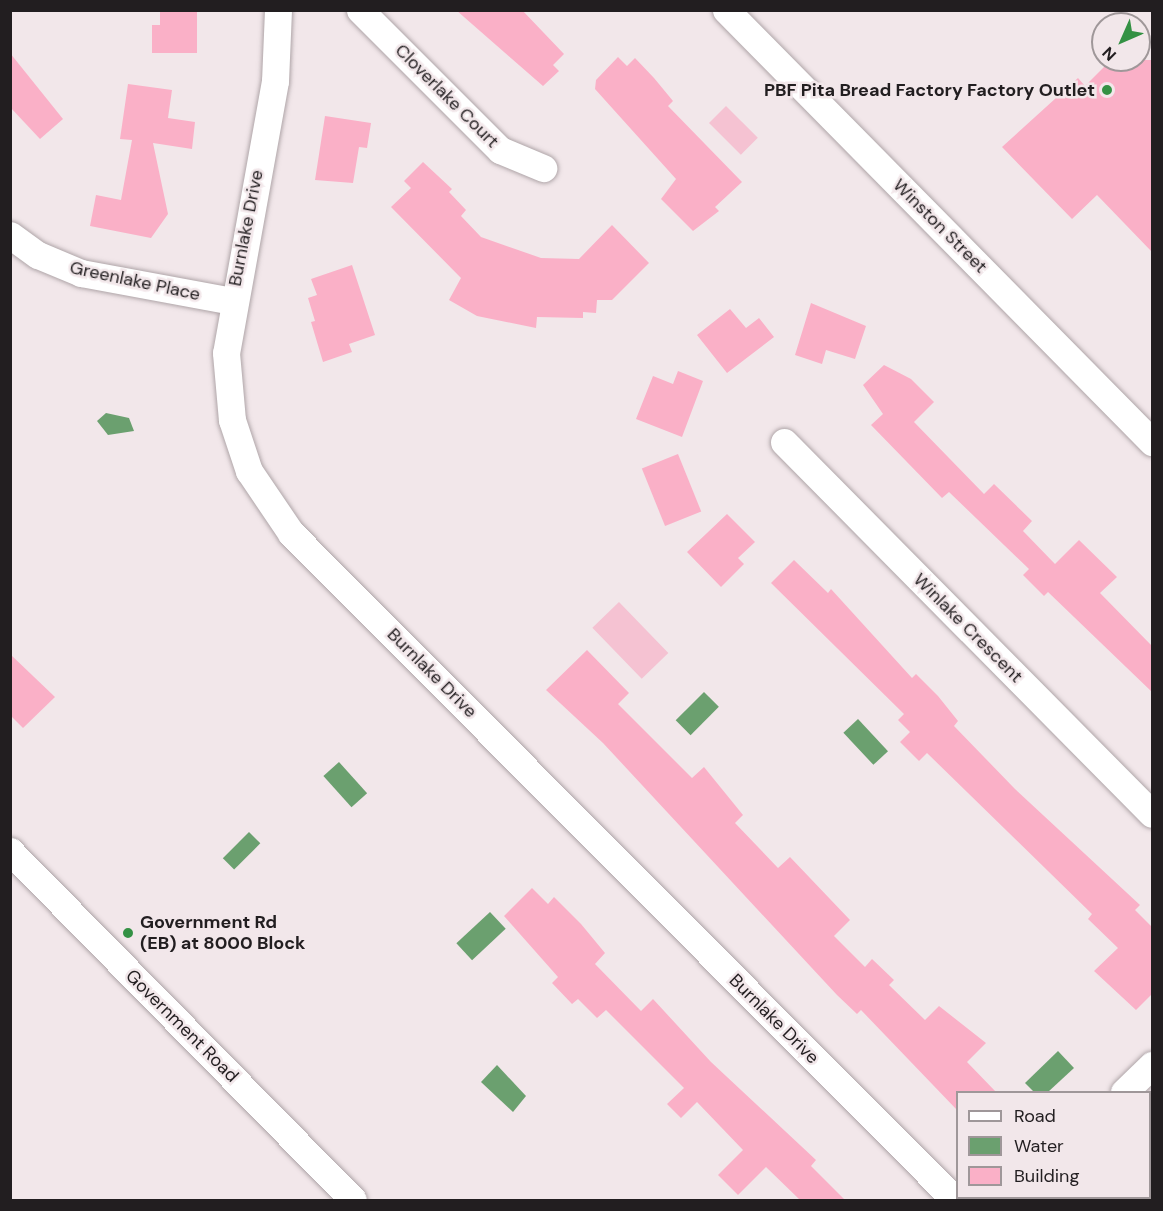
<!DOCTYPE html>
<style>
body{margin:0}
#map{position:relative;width:1163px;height:1211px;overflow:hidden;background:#f2e7ea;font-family:"DM Sans",sans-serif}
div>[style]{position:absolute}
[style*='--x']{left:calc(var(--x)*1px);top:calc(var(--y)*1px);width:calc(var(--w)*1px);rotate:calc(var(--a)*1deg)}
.green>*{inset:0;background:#f5c2d2;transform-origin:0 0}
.water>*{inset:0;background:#6ba06f;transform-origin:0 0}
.building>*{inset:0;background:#fab0c7;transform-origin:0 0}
.roads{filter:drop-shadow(0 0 2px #afa5a8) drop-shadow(0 0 2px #afa5a8)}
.minor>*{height:27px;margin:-13.5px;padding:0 13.5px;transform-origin:13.5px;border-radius:13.5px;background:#fff}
.dots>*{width:16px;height:16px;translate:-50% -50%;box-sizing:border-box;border:3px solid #f2e7ea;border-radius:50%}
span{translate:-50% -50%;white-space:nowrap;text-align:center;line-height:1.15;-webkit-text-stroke:5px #f2e7ea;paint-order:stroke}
.poi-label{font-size:18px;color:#221e20;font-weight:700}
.right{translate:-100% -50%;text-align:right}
.left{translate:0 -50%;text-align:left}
.street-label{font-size:18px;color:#221e20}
.frame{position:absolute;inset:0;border:12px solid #221e20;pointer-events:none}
.legend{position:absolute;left:956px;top:1091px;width:195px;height:108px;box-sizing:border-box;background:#f2e7ea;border:2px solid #9f9799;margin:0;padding:8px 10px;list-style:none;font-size:18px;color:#221e20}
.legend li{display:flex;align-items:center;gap:12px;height:30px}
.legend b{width:30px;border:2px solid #9f9799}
.north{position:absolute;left:1091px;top:12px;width:60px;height:60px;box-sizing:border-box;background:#f2e7ea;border:2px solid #9f9799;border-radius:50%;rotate:225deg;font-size:16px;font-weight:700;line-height:24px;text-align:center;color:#221e20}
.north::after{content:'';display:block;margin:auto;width:21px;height:27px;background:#349144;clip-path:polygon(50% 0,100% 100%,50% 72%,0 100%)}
</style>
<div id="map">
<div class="green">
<div style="left:726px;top:106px;width:45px;height:24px;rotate:45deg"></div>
<div style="left:619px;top:602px;width:71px;height:37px;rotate:46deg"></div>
</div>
<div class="water">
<div style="clip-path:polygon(106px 413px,129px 418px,134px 431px,108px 435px,97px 421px)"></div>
<div style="left:704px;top:692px;width:21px;height:40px;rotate:45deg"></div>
<div style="left:858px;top:719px;width:44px;height:20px;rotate:47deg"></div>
<div style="left:339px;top:762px;width:42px;height:21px;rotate:48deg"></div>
<div style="left:249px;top:832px;width:16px;height:37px;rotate:45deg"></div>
<div style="left:490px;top:912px;width:23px;height:46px;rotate:47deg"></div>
<div style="clip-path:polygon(1058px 1051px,1074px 1068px,1048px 1092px,1034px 1092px,1025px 1083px)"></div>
<div style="clip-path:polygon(497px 1065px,526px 1096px,513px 1112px,481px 1082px)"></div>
</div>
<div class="building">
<div style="clip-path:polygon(160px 10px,197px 10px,197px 53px,152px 53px,152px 25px,160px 25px)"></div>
<div style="clip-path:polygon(456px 10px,522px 10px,564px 54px,553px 65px,559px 71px,543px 86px)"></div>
<div style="clip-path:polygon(10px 53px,63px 119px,40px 139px,10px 107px)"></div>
<div style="clip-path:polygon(618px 57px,627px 66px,635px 58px,654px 78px,673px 101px,668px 106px,742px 182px,715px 207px,719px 211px,693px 231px,661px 199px,676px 179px,595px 89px,596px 80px)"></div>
<div style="clip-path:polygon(1111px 60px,1152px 60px,1152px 252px,1097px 195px,1072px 219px,1002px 147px,1078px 78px,1085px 86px)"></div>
<div style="clip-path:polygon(128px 84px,172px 90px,168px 118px,195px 122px,192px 149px,153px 143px,168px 214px,151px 238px,90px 226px,96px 195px,121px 200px,132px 140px,120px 139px)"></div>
<div style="clip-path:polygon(325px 116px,371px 123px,367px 148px,359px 147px,353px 183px,315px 180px)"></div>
<div style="clip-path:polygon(423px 162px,452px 189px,449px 192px,466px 210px,461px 216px,481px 237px,541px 258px,579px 259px,612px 225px,649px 263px,612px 300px,597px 300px,596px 313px,583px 312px,583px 318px,537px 317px,536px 328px,477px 316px,449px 300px,461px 278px,391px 207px,411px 188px,404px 181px)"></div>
<div style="clip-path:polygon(352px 265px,375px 335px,349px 344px,352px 352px,323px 362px,311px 322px,315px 321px,308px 298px,317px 295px,311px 279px)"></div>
<div style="clip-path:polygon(811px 303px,866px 326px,855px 359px,826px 350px,822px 364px,795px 355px)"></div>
<div style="clip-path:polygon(730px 309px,746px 328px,759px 318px,774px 337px,727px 373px,697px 335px)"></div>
<div style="clip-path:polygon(884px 365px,911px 379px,934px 402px,914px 422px,984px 494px,994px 484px,1032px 521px,1023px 531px,1055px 564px,1079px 540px,1117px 577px,1100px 593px,1152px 646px,1152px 692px,1048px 592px,1044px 596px,1023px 575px,1029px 569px,949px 492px,942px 498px,871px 425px,883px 414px,863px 385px)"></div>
<div style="clip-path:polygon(678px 371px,703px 381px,682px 437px,636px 419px,653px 376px,673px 384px)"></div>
<div style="left:678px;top:454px;width:62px;height:39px;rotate:68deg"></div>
<div style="clip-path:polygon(727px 514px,755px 542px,738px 558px,744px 564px,721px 587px,687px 552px)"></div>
<div style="clip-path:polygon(794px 560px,828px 593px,831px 589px,912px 678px,916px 674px,938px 696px,958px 721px,954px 726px,1015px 789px,1140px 905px,1135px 910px,1152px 927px,1152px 994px,1136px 1010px,1094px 971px,1118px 948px,1088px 919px,1092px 914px,927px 753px,919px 761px,900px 742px,910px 732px,898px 720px,904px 714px,771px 583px)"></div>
<div style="clip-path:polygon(587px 650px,629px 693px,618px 704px,692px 778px,704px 767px,743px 815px,735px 823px,778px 868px,790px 857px,850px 920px,834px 936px,865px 967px,872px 959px,894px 980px,889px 985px,925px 1020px,939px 1006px,986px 1043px,967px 1062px,996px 1092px,957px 1092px,957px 1110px,861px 1010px,857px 1014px,837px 995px,603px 743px,546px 690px)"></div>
<div style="clip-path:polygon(10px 654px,55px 697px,23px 728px,10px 715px)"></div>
<div style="clip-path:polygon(532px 888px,548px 904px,554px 897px,581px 924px,605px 953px,595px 964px,641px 1011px,653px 999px,711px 1062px,816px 1160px,811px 1166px,845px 1200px,800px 1200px,766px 1167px,738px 1195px,718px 1175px,743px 1150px,697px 1102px,681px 1118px,667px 1104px,684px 1088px,606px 1010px,597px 1018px,578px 999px,572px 1004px,552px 983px,558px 977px,504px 916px)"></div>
</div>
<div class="roads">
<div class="minor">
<div style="--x:278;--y:10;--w:71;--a:92.4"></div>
<div style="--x:275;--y:81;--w:276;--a:100.2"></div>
<div style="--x:226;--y:353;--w:67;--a:84.9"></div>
<div style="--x:232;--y:420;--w:54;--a:71.6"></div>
<div style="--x:249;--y:471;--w:75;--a:55.9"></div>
<div style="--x:291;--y:533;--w:941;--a:45.13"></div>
<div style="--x:360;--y:10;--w:198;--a:45"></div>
<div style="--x:500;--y:150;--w:47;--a:22.7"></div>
<div style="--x:726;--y:10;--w:607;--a:45.4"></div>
<div style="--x:10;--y:235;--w:34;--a:36"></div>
<div style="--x:38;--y:255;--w:47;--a:22.7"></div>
<div style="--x:81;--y:273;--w:154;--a:10.5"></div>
<div style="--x:784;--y:442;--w:523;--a:45.31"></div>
<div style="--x:10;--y:851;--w:489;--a:45.5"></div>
<div style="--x:1124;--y:1092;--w:39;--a:-44"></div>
<div style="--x:1013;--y:1200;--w:4;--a:-34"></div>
</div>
</div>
<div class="dots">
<div style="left:1107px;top:90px;background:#349144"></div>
<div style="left:128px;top:933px;background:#349144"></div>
</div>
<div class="poi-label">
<span class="right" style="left:1095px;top:90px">PBF Pita Bread Factory Factory Outlet</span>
<span class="left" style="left:140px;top:933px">Government Rd<br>(EB) at 8000 Block</span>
</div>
<div class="street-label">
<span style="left:447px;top:96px;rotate:45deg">Cloverlake Court</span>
<span style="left:940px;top:226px;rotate:45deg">Winston Street</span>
<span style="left:246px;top:228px;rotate:-79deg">Burnlake Drive</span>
<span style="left:135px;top:281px;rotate:12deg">Greenlake Place</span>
<span style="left:968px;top:628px;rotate:45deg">Winlake Crescent</span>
<span style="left:432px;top:673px;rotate:45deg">Burnlake Drive</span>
<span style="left:774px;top:1019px;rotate:45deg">Burnlake Drive</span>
<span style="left:182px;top:1026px;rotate:45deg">Government Road</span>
</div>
<div class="frame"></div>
<ul class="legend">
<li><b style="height:8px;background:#fff"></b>Road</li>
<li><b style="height:16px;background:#6ba06f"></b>Water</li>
<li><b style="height:16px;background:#fab0c7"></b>Building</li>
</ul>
<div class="north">N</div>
</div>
